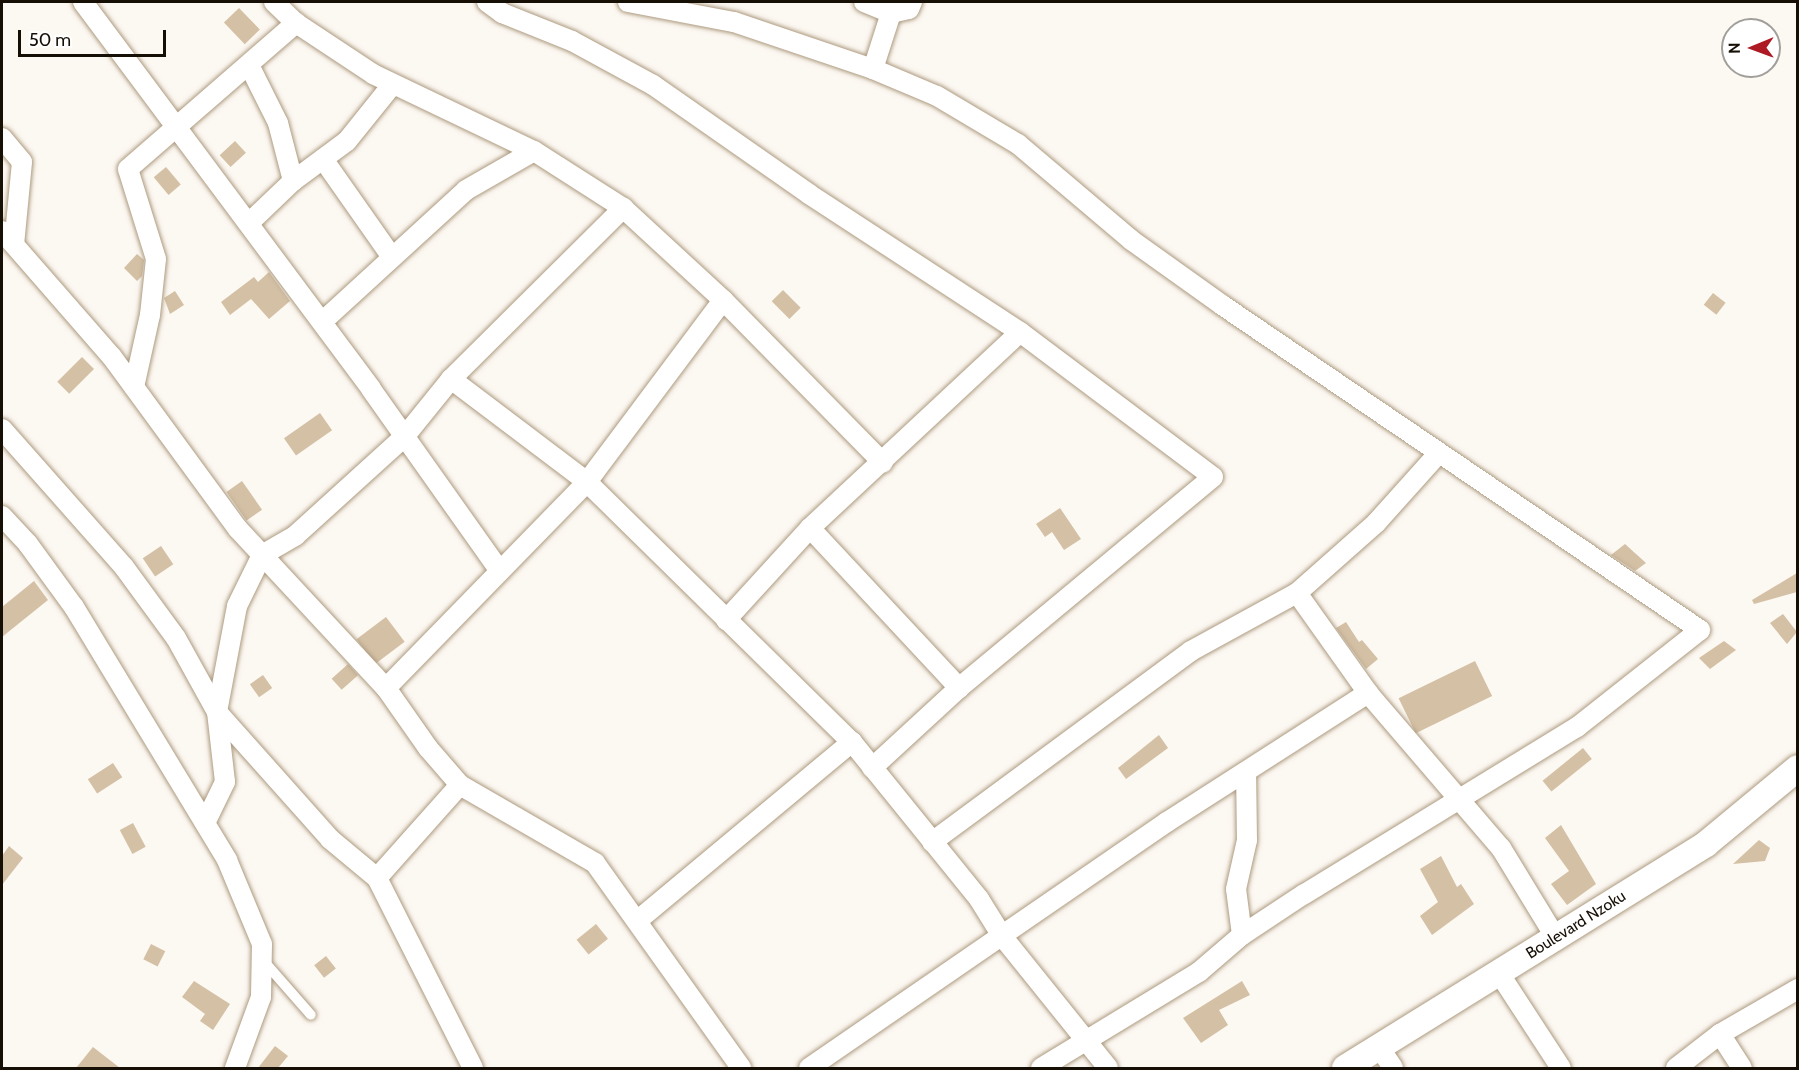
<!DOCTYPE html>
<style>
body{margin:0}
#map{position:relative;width:1799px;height:1070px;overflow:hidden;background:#fcf8f2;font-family:Cabin,sans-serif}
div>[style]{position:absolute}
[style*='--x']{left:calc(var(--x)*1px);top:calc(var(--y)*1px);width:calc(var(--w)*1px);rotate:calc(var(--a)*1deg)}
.building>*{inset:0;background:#d4c0a5;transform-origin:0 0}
.roads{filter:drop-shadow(0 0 2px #ad9a7f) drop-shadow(0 0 2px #ad9a7f)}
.service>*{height:10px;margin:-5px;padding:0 5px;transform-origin:5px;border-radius:5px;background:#fff}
.minor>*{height:20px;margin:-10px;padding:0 10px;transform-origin:10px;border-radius:10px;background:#fff}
.tertiary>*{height:26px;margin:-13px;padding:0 13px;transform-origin:13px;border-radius:13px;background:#fff}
span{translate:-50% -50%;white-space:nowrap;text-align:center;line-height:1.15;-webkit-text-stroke:4.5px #fff;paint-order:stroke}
.street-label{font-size:16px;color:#160f06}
.frame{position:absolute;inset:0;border:3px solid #160f06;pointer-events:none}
.north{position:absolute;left:1721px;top:18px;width:60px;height:60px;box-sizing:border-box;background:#fff;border:2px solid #a29f9b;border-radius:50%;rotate:269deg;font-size:16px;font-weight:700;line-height:24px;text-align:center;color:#160f06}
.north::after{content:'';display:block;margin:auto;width:21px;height:27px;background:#ad1a24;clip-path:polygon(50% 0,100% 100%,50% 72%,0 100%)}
.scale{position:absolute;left:18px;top:30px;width:148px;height:27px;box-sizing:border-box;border:3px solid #160f06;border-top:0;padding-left:8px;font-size:18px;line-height:21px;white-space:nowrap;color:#160f06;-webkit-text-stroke:4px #fff;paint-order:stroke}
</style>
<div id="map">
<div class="building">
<div style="left:239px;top:8px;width:30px;height:21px;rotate:46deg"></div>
<div style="left:235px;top:141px;width:16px;height:21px;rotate:47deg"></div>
<div style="left:166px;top:167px;width:23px;height:16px;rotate:50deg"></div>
<div style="clip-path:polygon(137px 254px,144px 260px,142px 276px,137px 281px,124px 268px)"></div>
<div style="clip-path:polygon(269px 272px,290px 301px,269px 319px,251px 299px,230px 315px,221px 302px,254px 277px,258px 282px)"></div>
<div style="left:783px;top:290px;width:25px;height:16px;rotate:45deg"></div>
<div style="clip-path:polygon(175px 291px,184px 305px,170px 314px,164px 298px)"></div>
<div style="left:1713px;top:293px;width:16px;height:15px;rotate:38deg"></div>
<div style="left:82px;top:357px;width:17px;height:35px;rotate:45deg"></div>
<div style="left:320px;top:413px;width:21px;height:44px;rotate:55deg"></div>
<div style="left:242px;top:481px;width:35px;height:19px;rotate:55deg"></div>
<div style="clip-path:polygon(1060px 508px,1081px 539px,1064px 550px,1052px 532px,1045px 537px,1036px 524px)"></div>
<div style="clip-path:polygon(1625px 544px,1646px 563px,1635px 571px,1611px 555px)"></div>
<div style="left:161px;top:546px;width:22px;height:22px;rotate:56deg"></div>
<div style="clip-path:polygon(1797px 573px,1797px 592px,1754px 604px,1752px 600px)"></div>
<div style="clip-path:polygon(34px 581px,48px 600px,2px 637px,2px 607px)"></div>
<div style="clip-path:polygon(1783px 614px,1797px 632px,1787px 644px,1770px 623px)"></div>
<div style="left:386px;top:617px;width:31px;height:37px;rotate:53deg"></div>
<div style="clip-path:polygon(1346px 622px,1359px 642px,1362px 640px,1378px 659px,1366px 669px,1336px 628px)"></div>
<div style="clip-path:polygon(1724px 641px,1736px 650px,1710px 669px,1699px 658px)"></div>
<div style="left:1475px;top:661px;width:39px;height:85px;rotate:64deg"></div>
<div style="left:348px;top:664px;width:15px;height:22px;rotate:48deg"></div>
<div style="left:263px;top:675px;width:16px;height:16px;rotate:55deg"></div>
<div style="clip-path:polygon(1159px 735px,1168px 748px,1126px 779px,1118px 768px)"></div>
<div style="left:1583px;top:748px;width:14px;height:52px;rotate:51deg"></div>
<div style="left:113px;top:763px;width:17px;height:30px;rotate:57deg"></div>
<div style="left:133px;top:823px;width:27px;height:15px;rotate:62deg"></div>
<div style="clip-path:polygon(1561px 825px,1596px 884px,1567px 905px,1551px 884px,1569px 871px,1545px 838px)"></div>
<div style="clip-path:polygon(1759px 840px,1770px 848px,1765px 861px,1733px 864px)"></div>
<div style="clip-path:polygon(9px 846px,23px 858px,2px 885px,2px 856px)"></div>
<div style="clip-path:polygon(1441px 856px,1457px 887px,1461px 884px,1474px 904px,1432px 935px,1420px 916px,1438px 902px,1420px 869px)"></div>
<div style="left:596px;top:924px;width:19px;height:25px;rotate:51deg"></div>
<div style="left:151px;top:944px;width:16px;height:17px;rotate:27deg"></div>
<div style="left:326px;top:956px;width:16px;height:15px;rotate:52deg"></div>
<div style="clip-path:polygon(194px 981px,230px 1004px,213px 1030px,200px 1021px,205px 1014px,182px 997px)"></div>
<div style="clip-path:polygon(1242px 981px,1250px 995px,1219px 1010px,1228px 1025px,1201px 1043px,1183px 1018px)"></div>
<div style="clip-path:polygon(275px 1046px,288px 1056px,278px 1068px,258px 1068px)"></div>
<div style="clip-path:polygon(93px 1047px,120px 1068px,76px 1068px)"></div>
</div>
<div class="roads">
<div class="service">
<div style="--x:262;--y:959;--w:74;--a:48.8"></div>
</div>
<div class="minor">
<div style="--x:83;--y:2;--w:482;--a:53.3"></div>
<div style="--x:371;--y:389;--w:223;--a:54.7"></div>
<div style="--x:274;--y:2;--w:30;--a:44"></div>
<div style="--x:296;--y:23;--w:92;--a:33.5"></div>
<div style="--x:373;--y:74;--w:178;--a:25.6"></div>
<div style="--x:534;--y:151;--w:106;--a:32.6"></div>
<div style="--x:623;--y:208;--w:136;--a:42.6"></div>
<div style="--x:723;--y:300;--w:228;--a:45.5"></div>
<div style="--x:487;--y:2;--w:19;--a:36"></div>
<div style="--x:502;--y:13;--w:75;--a:21.8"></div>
<div style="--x:572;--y:41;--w:92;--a:28.5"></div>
<div style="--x:653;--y:85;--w:190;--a:34.9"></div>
<div style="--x:809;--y:194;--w:252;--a:33.2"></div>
<div style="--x:1020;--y:332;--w:241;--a:36.9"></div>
<div style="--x:1213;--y:477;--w:330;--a:140.3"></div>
<div style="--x:959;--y:688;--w:118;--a:137.4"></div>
<div style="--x:628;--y:2;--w:108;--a:10.7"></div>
<div style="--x:734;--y:22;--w:147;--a:18.7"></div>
<div style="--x:873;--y:69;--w:69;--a:22.9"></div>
<div style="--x:937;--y:96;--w:94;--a:30.7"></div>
<div style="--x:1018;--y:144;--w:148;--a:40.3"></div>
<div style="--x:1131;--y:240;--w:112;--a:35.5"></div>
<div style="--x:1222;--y:305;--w:578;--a:34.21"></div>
<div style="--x:1700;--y:630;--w:157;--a:141.7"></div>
<div style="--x:1577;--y:727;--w:320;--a:148.5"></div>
<div style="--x:1304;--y:894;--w:74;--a:146.5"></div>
<div style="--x:1242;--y:935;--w:57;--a:139.3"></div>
<div style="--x:1199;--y:972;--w:185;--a:148.7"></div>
<div style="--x:864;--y:2;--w:29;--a:22"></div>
<div style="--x:891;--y:13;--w:18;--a:-13"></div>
<div style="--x:909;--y:9;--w:8;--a:-67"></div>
<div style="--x:249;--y:65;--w:65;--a:63.4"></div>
<div style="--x:278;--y:123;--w:60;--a:75.5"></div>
<div style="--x:873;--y:69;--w:59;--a:-72.2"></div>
<div style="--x:2;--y:138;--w:31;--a:50"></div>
<div style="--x:22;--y:162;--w:83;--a:95.5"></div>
<div style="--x:323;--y:159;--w:120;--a:54.9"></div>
<div style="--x:249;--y:223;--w:61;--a:-43.7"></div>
<div style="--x:293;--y:181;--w:67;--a:-36.5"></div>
<div style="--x:347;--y:141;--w:72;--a:-51.2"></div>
<div style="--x:2;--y:231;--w:167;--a:48.9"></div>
<div style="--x:112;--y:357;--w:213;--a:53.8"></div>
<div style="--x:238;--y:529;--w:217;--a:47.1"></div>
<div style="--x:386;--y:688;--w:73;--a:55"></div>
<div style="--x:428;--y:748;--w:49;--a:49.1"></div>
<div style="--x:460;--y:785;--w:156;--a:30"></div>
<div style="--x:595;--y:863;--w:252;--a:54.5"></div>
<div style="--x:322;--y:322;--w:195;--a:-42.5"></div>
<div style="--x:466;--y:190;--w:78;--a:-29.8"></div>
<div style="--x:451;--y:379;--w:171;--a:37.1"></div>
<div style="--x:587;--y:482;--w:371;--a:44.5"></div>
<div style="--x:852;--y:742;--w:202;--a:51"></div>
<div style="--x:979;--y:899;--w:44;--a:58.1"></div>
<div style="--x:1002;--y:936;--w:169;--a:51.2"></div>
<div style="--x:134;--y:387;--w:74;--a:-77.5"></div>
<div style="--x:150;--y:315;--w:56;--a:-83.9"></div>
<div style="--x:156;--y:259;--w:94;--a:-107.3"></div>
<div style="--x:128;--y:169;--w:223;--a:-41"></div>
<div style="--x:2;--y:429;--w:184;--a:48.5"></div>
<div style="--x:124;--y:567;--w:88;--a:53.8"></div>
<div style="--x:176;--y:638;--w:85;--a:61"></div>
<div style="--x:217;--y:712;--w:170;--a:48.3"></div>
<div style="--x:330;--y:839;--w:61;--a:39.7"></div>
<div style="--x:377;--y:878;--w:213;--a:63.2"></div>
<div style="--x:2;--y:516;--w:38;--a:47"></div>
<div style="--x:28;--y:544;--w:78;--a:53.9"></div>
<div style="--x:74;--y:607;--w:296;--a:58.8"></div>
<div style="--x:227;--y:860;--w:91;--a:67.4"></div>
<div style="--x:262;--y:944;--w:53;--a:91.1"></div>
<div style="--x:261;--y:997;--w:76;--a:110.1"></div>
<div style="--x:810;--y:528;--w:219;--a:47"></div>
<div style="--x:1297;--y:593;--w:123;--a:54.6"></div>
<div style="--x:1368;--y:693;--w:204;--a:49.4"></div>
<div style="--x:1501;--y:848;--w:105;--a:58.6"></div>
<div style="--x:726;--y:620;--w:125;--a:-47.6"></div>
<div style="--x:810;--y:528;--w:287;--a:-43"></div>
<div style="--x:386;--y:688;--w:288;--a:-45.7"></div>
<div style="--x:587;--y:482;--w:227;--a:-53.2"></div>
<div style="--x:205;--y:823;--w:46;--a:-64"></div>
<div style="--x:225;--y:782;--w:70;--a:-96.5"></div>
<div style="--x:217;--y:712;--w:108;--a:-79.3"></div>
<div style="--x:237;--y:606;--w:57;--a:-63.9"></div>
<div style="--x:262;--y:555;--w:39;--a:-30"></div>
<div style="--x:296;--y:535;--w:147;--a:-42.2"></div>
<div style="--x:405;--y:436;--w:73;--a:-51.1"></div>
<div style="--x:451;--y:379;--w:243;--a:-44.8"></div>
<div style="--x:932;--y:842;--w:322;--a:-36.4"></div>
<div style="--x:1191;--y:651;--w:121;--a:-28.7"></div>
<div style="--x:1297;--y:593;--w:106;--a:-41.5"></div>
<div style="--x:1376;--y:523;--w:93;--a:-48.1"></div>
<div style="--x:377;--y:878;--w:125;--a:-48.3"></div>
<div style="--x:637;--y:921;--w:280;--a:-39.8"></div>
<div style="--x:1242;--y:935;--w:46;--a:-97.4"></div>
<div style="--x:1236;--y:889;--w:50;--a:-77.3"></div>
<div style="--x:1247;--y:840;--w:68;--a:-90.8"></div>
<div style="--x:1499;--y:973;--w:113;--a:56.9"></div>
<div style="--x:1720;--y:1034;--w:40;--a:57.1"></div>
<div style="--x:1379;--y:1047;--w:25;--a:56"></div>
<div style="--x:809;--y:1068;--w:434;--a:-34.5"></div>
<div style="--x:1167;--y:822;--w:239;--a:-32.7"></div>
<div style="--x:1676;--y:1068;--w:56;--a:-37.7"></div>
<div style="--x:1720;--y:1034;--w:90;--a:-30"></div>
</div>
<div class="tertiary">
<div style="--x:1345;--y:1068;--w:425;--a:-31.8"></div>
<div style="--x:1706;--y:844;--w:119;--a:-39.6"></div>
</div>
</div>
<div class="street-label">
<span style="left:1576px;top:925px;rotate:-32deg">Boulevard Nzoku</span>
</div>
<div class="frame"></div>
<div class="north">N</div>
<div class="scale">50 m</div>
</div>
